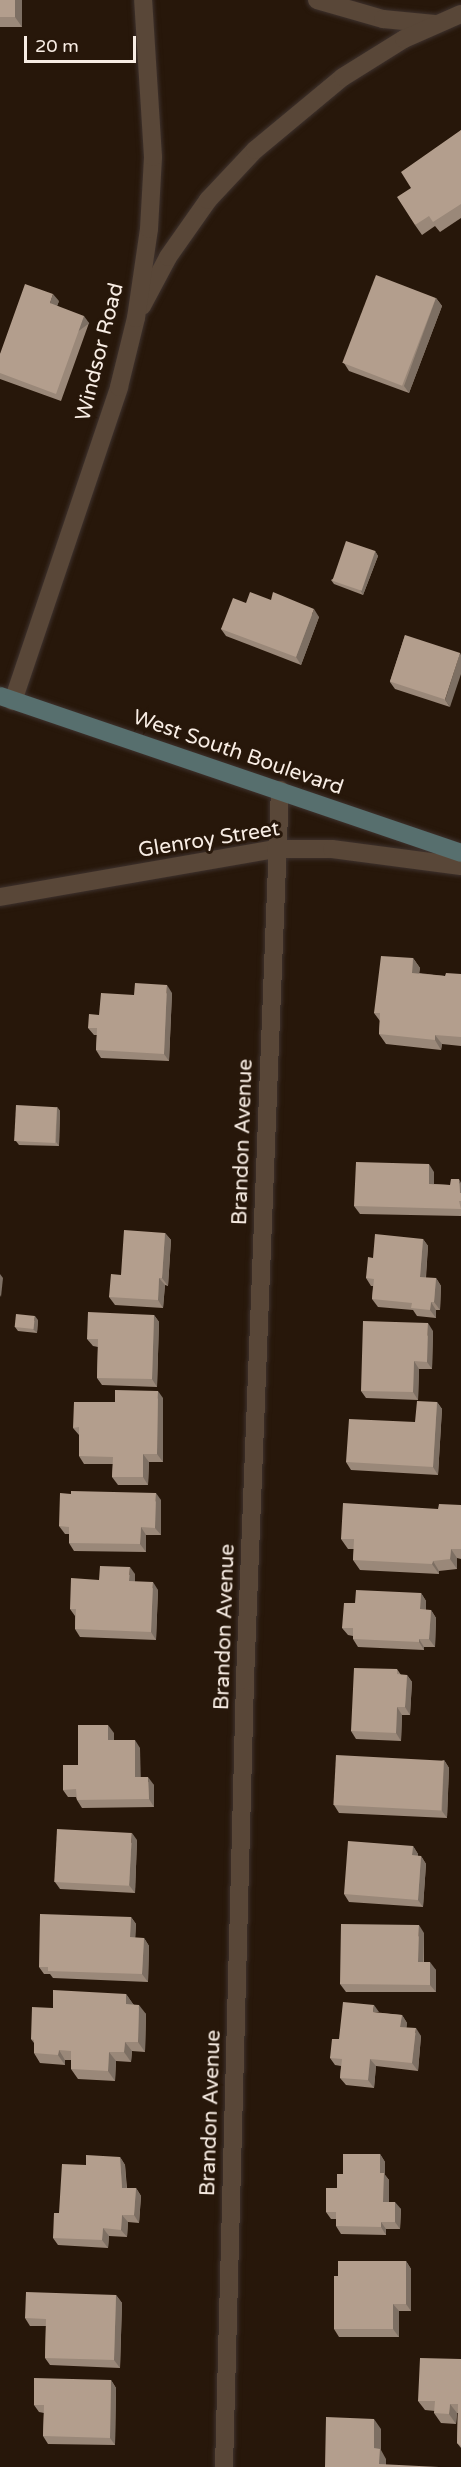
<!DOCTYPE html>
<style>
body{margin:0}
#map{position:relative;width:461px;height:2467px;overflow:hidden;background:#27170a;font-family:"Varela Round",sans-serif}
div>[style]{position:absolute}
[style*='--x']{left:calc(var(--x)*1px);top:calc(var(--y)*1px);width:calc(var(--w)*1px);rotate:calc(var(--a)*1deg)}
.roads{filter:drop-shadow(0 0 2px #3e322e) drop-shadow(0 0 2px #3e322e)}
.street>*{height:18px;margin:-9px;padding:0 9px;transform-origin:9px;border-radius:9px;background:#594738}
.secondary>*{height:18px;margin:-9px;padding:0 9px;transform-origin:9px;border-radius:9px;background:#576f6e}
.wall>*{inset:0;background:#9a8879;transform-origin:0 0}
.shaded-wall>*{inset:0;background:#7d6f63;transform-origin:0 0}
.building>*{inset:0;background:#b39e8d;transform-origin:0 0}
span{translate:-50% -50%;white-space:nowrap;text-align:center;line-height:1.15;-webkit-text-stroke:6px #27170a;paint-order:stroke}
.street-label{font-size:21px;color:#f8ede4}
.scale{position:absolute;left:24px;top:36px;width:112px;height:27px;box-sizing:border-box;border:3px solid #f8ede4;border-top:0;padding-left:8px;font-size:18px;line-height:21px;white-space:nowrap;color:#f8ede4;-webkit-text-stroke:4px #27170a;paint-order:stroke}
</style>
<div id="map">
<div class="roads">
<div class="street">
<div style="--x:317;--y:0;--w:69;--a:16.1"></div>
<div style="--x:383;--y:19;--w:52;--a:5.5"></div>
<div style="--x:142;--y:306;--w:55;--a:-62"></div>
<div style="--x:168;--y:257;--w:70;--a:-54.9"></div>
<div style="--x:208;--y:200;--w:69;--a:-46.8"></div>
<div style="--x:255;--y:150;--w:114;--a:-39.7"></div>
<div style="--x:343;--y:77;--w:72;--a:-31.9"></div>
<div style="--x:404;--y:39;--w:62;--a:-23.7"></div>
<div style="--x:13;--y:701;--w:331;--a:-71.3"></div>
<div style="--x:119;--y:387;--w:71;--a:-76.2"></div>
<div style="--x:136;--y:318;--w:90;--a:-81.7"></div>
<div style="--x:149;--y:229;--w:72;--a:-86.8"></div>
<div style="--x:153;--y:157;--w:157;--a:-93.6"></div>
<div style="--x:0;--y:897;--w:280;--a:-9.9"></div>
<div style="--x:276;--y:849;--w:56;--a:0"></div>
<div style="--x:332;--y:849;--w:130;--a:7.5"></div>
<div style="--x:224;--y:2467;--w:787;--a:-88.47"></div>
<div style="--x:245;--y:1680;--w:891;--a:-87.75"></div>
</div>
<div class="secondary">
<div style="--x:0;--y:696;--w:487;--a:18.8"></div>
</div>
</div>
<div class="wall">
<div style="left:0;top:0;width:22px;height:27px"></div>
<div style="clip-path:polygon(461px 130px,461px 218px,440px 232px,435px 226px,422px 235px,415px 225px)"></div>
<div style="clip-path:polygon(436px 298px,442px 306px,409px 393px,349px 371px,344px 363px)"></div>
<div style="clip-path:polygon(59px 301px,57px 306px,89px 323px,61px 401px,0 379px,0 354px)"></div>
<div style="clip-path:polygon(375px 551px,378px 556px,363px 595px,334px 584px,331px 580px)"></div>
<div style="clip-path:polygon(271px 600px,319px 617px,301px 665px,226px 636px,221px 629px,246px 603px)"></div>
<div style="clip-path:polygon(405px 635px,450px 707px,395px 689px,390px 682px)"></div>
<div style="clip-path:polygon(413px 958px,420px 968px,419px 973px,445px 976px,461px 974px,461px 1046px,442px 1044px,441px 1050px,386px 1044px,379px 1034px,380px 1021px,374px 1013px)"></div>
<div style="clip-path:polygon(172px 993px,169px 1061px,101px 1058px,96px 1050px,97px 1035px,94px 1035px,88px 1028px,99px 1015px,134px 995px)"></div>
<div style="clip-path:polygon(57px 1107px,60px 1111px,59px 1146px,19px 1145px,16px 1141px)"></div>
<div style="clip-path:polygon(434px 1172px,434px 1184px,450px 1185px,461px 1183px,461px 1216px,360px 1214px,354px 1206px)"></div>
<div style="clip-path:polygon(165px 1233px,171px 1240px,168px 1286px,165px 1285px,163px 1308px,115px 1305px,109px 1297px,121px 1275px)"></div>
<div style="clip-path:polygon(423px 1239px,428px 1246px,426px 1278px,436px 1278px,441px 1286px,440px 1310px,436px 1310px,436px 1318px,417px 1316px,413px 1310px,378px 1307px,372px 1299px,373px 1286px,371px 1286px,366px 1278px,373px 1258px)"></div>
<div style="clip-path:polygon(154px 1315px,159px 1322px,157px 1387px,102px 1385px,97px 1378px,98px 1347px,93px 1346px,87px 1339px)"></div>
<div style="clip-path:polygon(38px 1320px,37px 1333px,18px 1331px,15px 1327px)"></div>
<div style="clip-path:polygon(433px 1331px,432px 1369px,419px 1369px,418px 1400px,366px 1398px,361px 1391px)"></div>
<div style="clip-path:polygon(163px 1398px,163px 1462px,149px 1462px,148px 1485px,118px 1485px,112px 1477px,113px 1464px,84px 1464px,79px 1456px,79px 1435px,73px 1428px,115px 1402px)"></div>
<div style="clip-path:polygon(437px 1402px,442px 1409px,438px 1475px,351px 1470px,346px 1462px,415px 1422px)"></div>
<div style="clip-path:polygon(161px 1500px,161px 1535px,146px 1535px,146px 1552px,74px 1551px,69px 1543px,69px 1534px,65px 1534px,59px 1526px)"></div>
<div style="clip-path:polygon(461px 1505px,461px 1559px,457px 1558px,457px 1569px,439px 1571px,439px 1574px,360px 1570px,353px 1560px,354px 1549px,348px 1549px,341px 1539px,438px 1509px)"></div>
<div style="clip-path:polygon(135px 1574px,135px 1582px,158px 1590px,156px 1640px,80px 1637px,75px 1629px,75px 1616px,70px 1609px,99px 1580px)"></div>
<div style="clip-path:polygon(421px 1593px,426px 1601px,426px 1610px,431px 1610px,436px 1618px,435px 1647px,424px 1647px,424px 1650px,358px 1647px,353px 1639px,353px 1636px,348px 1635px,342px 1628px,355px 1603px)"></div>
<div style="clip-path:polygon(397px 1669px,401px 1675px,407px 1675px,412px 1682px,410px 1715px,402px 1715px,401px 1741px,356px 1739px,351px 1731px)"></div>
<div style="clip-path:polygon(114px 1733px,114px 1740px,140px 1748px,140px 1777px,154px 1785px,154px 1807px,82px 1808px,77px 1800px,76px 1797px,68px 1797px,63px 1790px,78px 1765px)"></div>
<div style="clip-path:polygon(444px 1760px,449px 1768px,447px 1818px,339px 1813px,334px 1805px)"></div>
<div style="clip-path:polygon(137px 1840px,135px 1893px,60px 1889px,55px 1882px)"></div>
<div style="clip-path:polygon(413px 1846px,418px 1854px,418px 1856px,421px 1856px,426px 1864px,423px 1907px,349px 1902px,344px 1894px)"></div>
<div style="clip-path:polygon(131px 1917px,136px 1924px,135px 1938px,144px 1938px,149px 1946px,148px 1982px,53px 1978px,50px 1974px,44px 1974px,39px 1967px)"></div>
<div style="clip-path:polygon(424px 1933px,424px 1962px,436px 1970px,436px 1992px,346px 1992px,340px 1984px)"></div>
<div style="clip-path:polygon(126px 1994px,133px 2004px,146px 2014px,145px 2052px,132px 2051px,131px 2062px,116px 2061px,115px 2081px,78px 2079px,71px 2069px,71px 2060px,65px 2060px,65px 2065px,40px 2063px,34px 2053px,34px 2043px,31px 2039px,53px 2008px)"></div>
<div style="clip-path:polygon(379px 2013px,402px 2015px,407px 2023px,406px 2028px,421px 2036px,418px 2071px,376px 2066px,374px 2088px,346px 2085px,340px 2078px,341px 2066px,335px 2065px,330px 2058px,339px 2039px)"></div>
<div style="clip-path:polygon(380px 2154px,385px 2162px,385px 2175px,389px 2180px,389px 2202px,401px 2209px,400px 2229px,386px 2229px,386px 2235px,341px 2234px,336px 2226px,336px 2219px,331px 2219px,326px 2212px,343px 2174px)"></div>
<div style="clip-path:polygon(120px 2157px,125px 2165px,127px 2188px,136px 2188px,141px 2196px,139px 2223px,128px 2222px,127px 2237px,109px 2236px,108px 2248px,58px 2245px,53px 2238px,59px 2213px,86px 2165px)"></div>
<div style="clip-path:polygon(406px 2261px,411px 2269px,411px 2311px,399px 2311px,399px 2337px,339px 2337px,334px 2329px,338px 2276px)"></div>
<div style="clip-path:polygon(116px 2295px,122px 2303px,120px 2368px,50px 2365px,45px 2358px,46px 2326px,30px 2326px,25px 2318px)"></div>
<div style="clip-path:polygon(461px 2359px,461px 2448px,457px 2443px,458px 2413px,457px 2413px,456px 2424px,441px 2423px,434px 2413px,435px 2411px,425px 2410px,418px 2401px)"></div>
<div style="clip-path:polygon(111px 2380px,116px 2388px,115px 2445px,48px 2444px,43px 2436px,44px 2413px,39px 2412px,34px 2405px)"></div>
</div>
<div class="shaded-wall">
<div style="clip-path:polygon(15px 0,22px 0,22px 27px,15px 17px)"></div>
<div style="clip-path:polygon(53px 294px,59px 301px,55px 311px,50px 303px)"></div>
<div style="clip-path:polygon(436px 298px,442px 306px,409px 393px,404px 386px)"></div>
<div style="left:84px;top:316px;width:9px;height:83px;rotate:54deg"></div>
<div style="clip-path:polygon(375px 551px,378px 556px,363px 595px,360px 590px)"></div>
<div style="clip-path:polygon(314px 609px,319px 617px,301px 665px,296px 657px)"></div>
<div style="clip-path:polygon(460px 653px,461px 655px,461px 674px,450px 707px,445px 700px)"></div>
<div style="clip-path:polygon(413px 958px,420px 968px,418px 982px,412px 973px)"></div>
<div style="clip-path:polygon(167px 985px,172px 993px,169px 1061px,164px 1054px)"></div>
<div style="clip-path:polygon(435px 1035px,442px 1044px,441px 1050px,435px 1040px)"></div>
<div style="clip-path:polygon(57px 1107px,60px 1111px,59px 1146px,56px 1142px)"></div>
<div style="clip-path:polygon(429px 1164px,434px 1172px,434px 1192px,429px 1184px)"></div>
<div style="clip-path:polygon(459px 1179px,461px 1183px,461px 1194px,460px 1193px)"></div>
<div style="clip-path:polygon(165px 1233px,171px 1240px,168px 1286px,162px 1278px)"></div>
<div style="clip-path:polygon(423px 1239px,428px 1246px,425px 1285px,420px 1277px)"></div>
<div style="clip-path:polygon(0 1274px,3px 1278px,1px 1297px,0 1295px)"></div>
<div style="clip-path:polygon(159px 1278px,165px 1285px,163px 1308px,158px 1300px)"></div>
<div style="clip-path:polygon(436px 1278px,441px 1286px,440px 1310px,434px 1302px)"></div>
<div style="clip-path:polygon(431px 1302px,436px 1310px,436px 1318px,430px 1310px)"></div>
<div style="clip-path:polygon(154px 1315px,159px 1322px,157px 1387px,152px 1379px)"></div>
<div style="clip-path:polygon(35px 1316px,38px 1320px,37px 1333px,33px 1329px)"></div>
<div style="clip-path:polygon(428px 1323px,433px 1331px,432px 1369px,427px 1362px)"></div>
<div style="clip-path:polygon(414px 1361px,419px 1369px,418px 1400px,413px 1392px)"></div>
<div style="clip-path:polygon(158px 1391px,163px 1398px,163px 1462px,157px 1454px)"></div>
<div style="clip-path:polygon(437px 1402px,442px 1409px,438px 1475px,433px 1467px)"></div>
<div style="clip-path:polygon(143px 1454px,149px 1462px,148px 1485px,143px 1477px)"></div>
<div style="clip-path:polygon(156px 1493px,161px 1500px,161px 1535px,155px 1528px)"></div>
<div style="clip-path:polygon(141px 1527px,146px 1535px,146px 1552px,140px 1544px)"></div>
<div style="clip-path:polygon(451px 1549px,457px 1558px,457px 1569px,450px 1559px)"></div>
<div style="clip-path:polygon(433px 1561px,439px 1571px,439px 1574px,432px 1564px)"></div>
<div style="clip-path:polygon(130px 1567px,135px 1574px,135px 1589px,129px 1581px)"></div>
<div style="clip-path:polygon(153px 1582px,158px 1590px,156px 1640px,151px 1632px)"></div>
<div style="clip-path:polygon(421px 1593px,426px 1601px,426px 1617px,420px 1609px)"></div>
<div style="clip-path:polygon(431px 1610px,436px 1618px,435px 1647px,429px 1639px)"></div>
<div style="clip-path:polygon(419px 1639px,424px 1647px,424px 1650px,419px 1642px)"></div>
<div style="clip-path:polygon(407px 1675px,412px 1682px,410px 1715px,405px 1707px)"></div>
<div style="clip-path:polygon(397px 1707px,402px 1715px,401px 1741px,396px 1733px)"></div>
<div style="clip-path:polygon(108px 1725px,114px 1733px,114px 1748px,108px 1740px)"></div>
<div style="clip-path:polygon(135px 1740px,140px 1748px,141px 1785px,135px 1777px)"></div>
<div style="clip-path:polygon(444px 1760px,449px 1768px,447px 1818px,442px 1811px)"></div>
<div style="clip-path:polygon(148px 1777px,154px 1785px,154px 1807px,149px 1799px)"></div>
<div style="clip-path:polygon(132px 1833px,137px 1840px,135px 1893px,129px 1885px)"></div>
<div style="clip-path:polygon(413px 1846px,418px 1854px,418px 1863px,412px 1855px)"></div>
<div style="clip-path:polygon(421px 1856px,426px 1864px,423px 1907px,418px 1900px)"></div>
<div style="clip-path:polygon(131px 1917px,136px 1924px,135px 1945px,130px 1937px)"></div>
<div style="clip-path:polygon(419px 1925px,424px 1933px,423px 1969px,418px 1962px)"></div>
<div style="clip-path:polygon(144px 1938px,149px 1946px,148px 1982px,142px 1974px)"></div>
<div style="clip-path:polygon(430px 1962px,436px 1970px,436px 1992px,430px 1985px)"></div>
<div style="clip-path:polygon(126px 1994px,133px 2004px,132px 2014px,126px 2004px)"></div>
<div style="clip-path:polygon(139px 2005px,146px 2014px,145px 2052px,138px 2042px)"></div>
<div style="clip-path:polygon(374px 2005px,379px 2012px,373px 2012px)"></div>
<div style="clip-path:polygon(402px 2015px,407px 2023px,406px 2035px,400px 2027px)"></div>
<div style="clip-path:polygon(416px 2028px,421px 2036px,418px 2071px,412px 2063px)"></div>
<div style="clip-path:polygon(125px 2042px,132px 2051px,131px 2062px,124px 2052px)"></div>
<div style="clip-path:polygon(59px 2050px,65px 2060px,65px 2065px,58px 2055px)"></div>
<div style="clip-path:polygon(109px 2052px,116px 2061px,115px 2081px,108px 2071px)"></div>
<div style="clip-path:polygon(370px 2059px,376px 2066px,374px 2088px,368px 2080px)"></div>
<div style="clip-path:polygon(380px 2154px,385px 2162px,385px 2175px,389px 2180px,389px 2209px,383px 2202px,380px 2173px)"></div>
<div style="clip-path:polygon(120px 2157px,125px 2165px,127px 2196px,122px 2188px)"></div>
<div style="clip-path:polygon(136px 2188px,141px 2196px,139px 2223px,134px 2215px)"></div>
<div style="clip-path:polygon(395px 2202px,401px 2209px,400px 2229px,395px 2222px)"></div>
<div style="clip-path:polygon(122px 2215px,128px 2222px,127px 2237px,121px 2230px)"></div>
<div style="clip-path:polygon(381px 2222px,386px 2229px,386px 2235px,381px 2227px)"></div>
<div style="clip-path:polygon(103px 2228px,109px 2236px,108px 2248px,102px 2240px)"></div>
<div style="clip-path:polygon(406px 2261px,411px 2269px,411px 2311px,406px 2304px)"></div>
<div style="clip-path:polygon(116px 2295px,122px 2303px,120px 2368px,114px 2360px)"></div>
<div style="clip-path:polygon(393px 2304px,399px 2311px,399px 2337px,393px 2329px)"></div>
<div style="clip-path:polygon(111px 2380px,116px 2388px,115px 2445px,110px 2438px)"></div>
<div style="clip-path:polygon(450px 2404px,457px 2413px,456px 2424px,449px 2414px)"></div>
<div style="clip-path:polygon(374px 2419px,381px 2429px,381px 2450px,386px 2459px,386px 2467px,379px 2464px,374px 2448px)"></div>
</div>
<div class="building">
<div style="left:0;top:0;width:15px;height:17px"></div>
<div style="clip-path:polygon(461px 130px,461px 204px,433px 222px,429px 216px,415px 225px,397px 197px,411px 188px,401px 172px)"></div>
<div style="left:376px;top:275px;width:64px;height:94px;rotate:21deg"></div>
<div style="clip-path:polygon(25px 284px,53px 294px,50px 303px,84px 316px,56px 394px,0 373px,0 354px)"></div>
<div style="left:346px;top:541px;width:31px;height:42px;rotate:19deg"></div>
<div style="clip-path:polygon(250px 592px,271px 600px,273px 592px,314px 609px,296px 657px,221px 629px,233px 598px,246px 603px)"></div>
<div style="left:405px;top:635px;width:58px;height:49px;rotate:18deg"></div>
<div style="clip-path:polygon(381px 956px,413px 958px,412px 973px,445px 976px,446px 973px,461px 974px,461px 1037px,435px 1035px,435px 1040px,379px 1034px,380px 1013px,374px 1013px)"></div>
<div style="clip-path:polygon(135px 983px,167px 985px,164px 1054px,96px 1050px,97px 1028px,88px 1028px,89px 1014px,99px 1015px,101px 993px,134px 995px)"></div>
<div style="left:16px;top:1105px;width:41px;height:36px;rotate:3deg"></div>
<div style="clip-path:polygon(356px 1162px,429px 1164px,429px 1184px,450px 1185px,451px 1179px,459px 1179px,460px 1193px,461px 1193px,461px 1201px,459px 1201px,461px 1209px,354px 1206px)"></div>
<div style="clip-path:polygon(124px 1230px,165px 1233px,162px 1278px,159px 1278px,158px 1300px,109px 1297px,111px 1274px,121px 1275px)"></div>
<div style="clip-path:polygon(375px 1234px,423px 1239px,420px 1277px,436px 1278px,434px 1302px,431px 1302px,430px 1310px,411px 1308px,412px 1303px,372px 1299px,374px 1279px,366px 1278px,368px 1257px,373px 1258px)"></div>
<div style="clip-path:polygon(88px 1312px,154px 1315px,152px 1379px,97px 1378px,98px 1339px,87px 1339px)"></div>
<div style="left:16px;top:1314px;width:19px;height:13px;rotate:6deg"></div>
<div style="clip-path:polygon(363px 1321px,428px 1323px,427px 1362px,414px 1361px,413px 1392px,361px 1391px)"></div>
<div style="clip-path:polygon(115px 1390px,158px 1391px,157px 1454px,143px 1454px,143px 1477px,112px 1477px,113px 1457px,79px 1456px,79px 1427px,73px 1428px,74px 1402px,115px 1402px)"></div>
<div style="clip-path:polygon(417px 1401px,437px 1402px,433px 1467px,346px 1462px,349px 1419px,415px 1422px)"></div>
<div style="clip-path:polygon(71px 1491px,156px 1493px,155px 1528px,141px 1527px,140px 1544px,69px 1543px,69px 1527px,59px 1526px,60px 1493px,71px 1494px)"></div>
<div style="clip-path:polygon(343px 1503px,438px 1509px,439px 1504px,461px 1505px,461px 1549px,451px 1549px,450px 1559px,433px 1561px,432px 1564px,353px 1560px,354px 1539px,341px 1539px)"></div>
<div style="clip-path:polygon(100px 1566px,130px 1567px,129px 1581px,153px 1582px,151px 1632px,75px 1629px,76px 1609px,70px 1609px,71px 1578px,99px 1580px)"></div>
<div style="clip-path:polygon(356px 1590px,421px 1593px,420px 1609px,431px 1610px,429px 1639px,419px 1639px,419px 1642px,353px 1639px,353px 1628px,342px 1628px,344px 1603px,355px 1603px)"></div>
<div style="clip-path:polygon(354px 1668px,397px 1669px,397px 1674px,407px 1675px,405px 1707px,397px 1707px,396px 1733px,351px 1731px)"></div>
<div style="clip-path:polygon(78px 1725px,108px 1725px,108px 1740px,135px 1740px,135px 1777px,148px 1777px,149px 1799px,77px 1800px,76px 1789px,63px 1790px,63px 1765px,78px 1765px)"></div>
<div style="left:336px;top:1755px;width:108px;height:50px;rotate:3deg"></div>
<div style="left:57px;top:1829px;width:75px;height:53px;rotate:3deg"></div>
<div style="clip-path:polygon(348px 1841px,413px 1846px,412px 1855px,421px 1856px,418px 1900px,344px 1894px)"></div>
<div style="clip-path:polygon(40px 1914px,131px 1917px,130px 1937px,144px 1938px,142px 1974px,48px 1971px,48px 1967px,39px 1967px)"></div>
<div style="clip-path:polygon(341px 1924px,419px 1925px,418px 1962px,430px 1962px,430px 1985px,340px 1984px)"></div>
<div style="clip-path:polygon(53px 1990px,126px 1994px,126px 2004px,139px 2005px,138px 2042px,125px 2042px,124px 2052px,109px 2052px,108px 2071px,71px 2069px,71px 2051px,59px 2050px,58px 2055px,34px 2053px,34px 2040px,31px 2039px,32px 2007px,53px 2008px)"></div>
<div style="clip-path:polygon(343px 2002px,374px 2005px,373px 2012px,402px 2015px,400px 2027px,416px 2028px,412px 2063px,370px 2059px,368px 2080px,340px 2078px,342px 2059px,330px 2058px,332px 2039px,339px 2039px)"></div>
<div style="clip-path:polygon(343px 2154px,380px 2154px,380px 2173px,384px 2173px,383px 2202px,395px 2202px,395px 2222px,381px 2222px,381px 2227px,336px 2226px,336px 2212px,326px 2212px,326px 2188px,337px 2188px,337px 2174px,343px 2174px)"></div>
<div style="clip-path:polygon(86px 2155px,120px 2157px,122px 2188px,136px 2188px,134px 2215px,122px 2215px,121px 2230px,103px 2228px,102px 2240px,53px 2238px,54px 2213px,59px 2213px,62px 2164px,86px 2165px)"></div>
<div style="clip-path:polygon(338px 2261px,406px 2261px,406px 2304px,393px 2304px,393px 2329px,334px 2329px,334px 2276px,338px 2276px)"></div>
<div style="clip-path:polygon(26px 2292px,116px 2295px,114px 2360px,45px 2358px,46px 2319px,25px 2318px)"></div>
<div style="clip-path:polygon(420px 2358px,461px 2359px,461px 2446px,457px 2443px,458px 2404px,450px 2404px,449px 2414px,434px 2413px,435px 2401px,418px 2401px)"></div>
<div style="clip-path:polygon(34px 2378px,111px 2380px,110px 2438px,43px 2436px,44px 2405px,34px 2405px)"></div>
<div style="clip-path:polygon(326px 2417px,374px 2419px,374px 2448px,380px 2449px,379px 2464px,439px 2467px,325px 2467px)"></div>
</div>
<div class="street-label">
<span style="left:100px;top:352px;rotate:-76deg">Windsor Road</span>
<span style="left:238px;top:753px;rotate:19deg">West South Boulevard</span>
<span style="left:209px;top:840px;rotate:-9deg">Glenroy Street</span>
<span style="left:243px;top:1142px;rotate:-88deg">Brandon Avenue</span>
<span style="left:225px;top:1627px;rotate:-88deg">Brandon Avenue</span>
<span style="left:211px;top:2113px;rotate:-88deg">Brandon Avenue</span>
</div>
<div class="scale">20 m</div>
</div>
